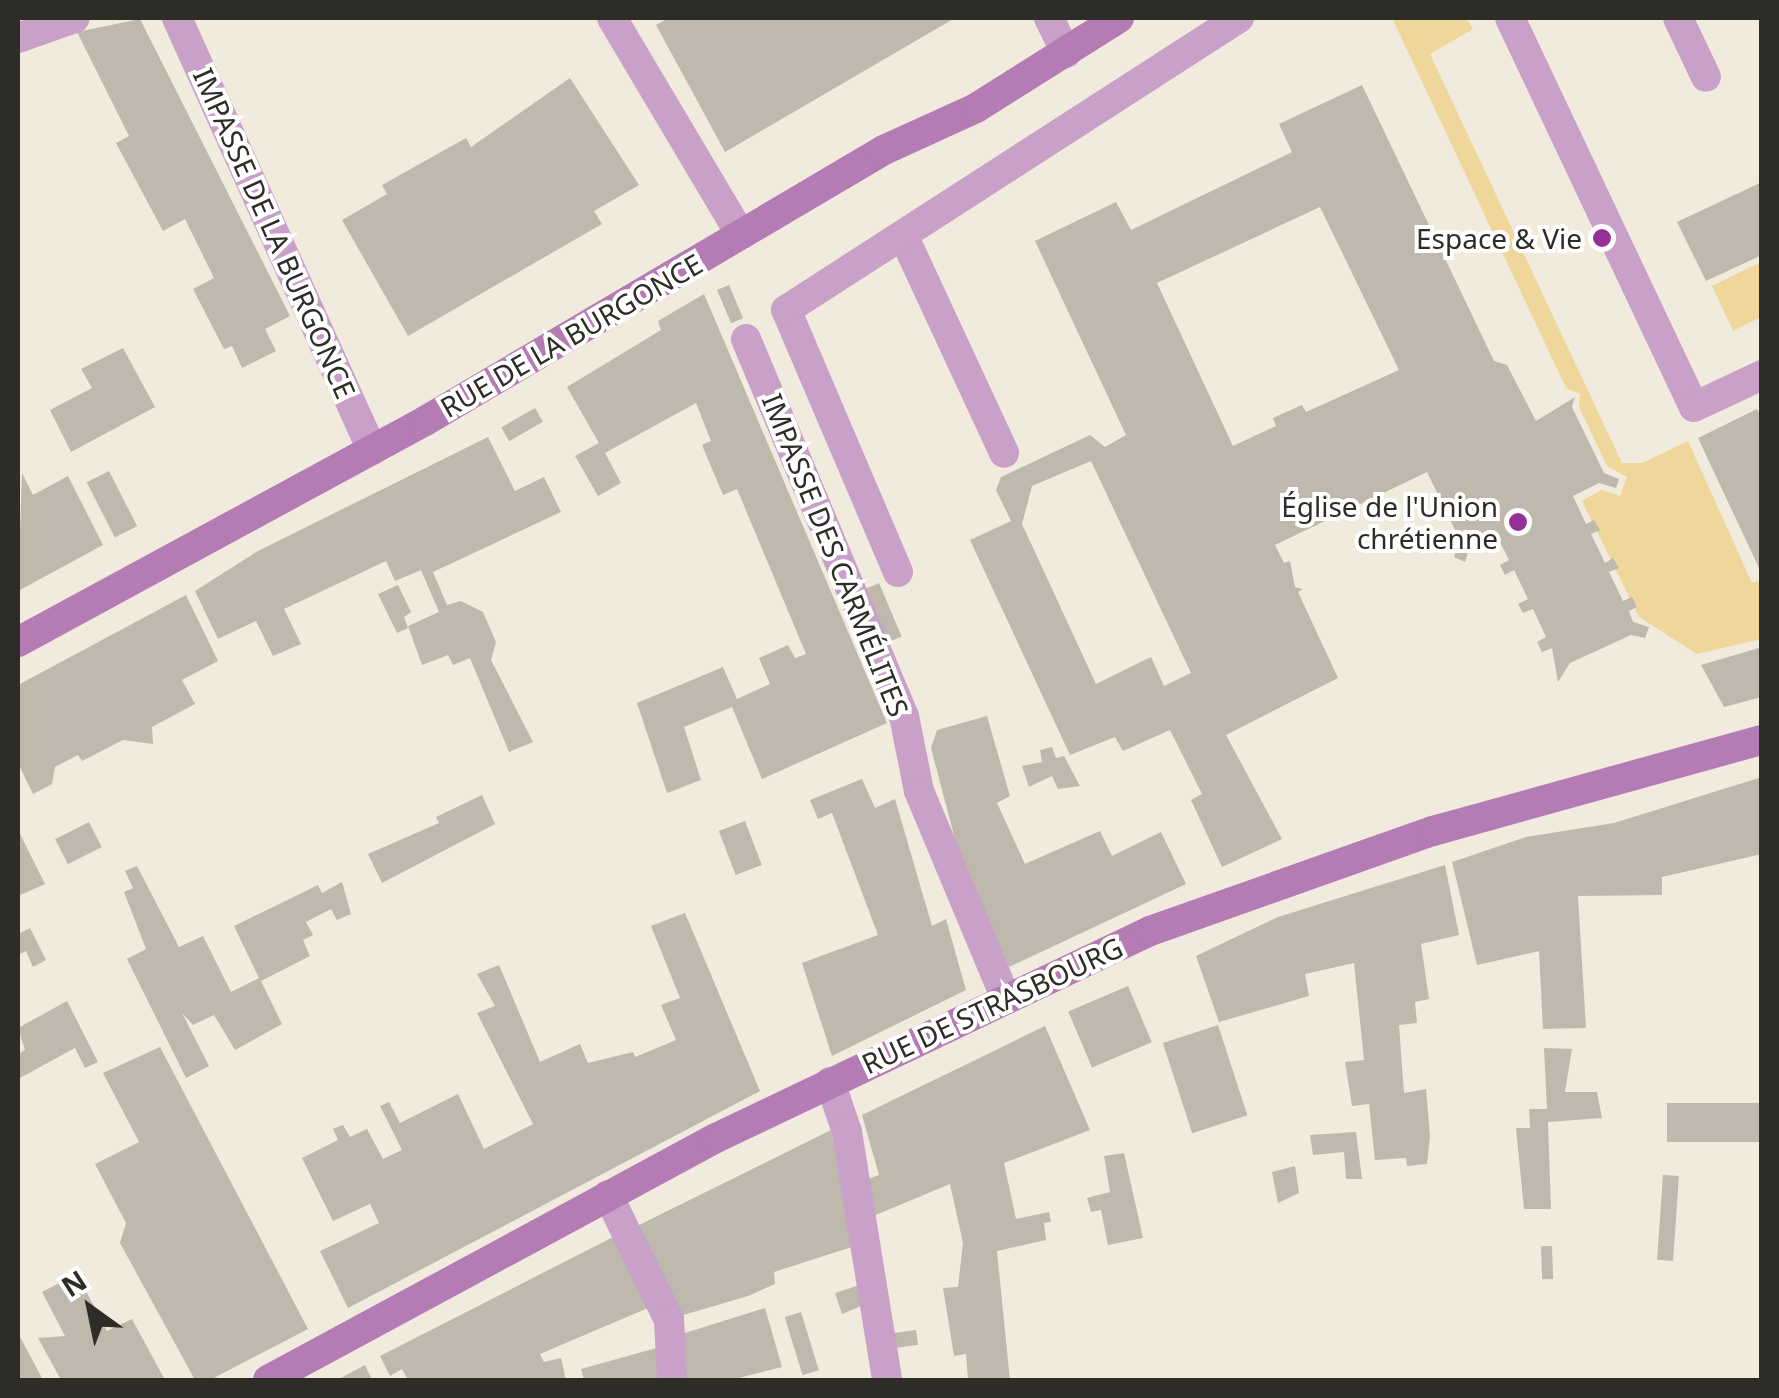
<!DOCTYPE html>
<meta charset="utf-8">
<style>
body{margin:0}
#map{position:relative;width:1779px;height:1398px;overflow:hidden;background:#f1ebde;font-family:"Noto Sans",sans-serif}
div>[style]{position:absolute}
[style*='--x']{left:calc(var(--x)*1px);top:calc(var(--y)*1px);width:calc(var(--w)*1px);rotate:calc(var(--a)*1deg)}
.green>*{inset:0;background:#efd79c}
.building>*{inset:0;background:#beb9ac;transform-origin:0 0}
.lane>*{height:30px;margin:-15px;padding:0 15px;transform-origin:15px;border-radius:15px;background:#c8a0c8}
.street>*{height:30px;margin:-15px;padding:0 15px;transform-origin:15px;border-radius:15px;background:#c8a0c8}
.secondary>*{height:30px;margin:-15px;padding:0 15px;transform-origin:15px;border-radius:15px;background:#b57bb5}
.dots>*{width:28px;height:28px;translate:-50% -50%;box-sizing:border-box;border:5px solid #fff;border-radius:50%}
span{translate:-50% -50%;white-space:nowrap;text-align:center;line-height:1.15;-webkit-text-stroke:8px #fff;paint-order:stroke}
.street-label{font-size:28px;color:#2e2c27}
.poi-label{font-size:28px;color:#2e2c27}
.right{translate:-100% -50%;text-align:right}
.frame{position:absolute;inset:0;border:20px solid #2e2c27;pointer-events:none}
.north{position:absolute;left:40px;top:1258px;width:100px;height:100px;-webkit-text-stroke:8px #fff;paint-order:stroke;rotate:327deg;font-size:28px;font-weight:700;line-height:40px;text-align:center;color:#2e2c27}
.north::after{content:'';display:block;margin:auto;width:35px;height:45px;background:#2e2c27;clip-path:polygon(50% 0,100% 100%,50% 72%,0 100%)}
</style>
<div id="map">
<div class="green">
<div style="clip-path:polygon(1392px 18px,1466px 18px,1473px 29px,1430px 54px,1622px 463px,1642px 463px,1688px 441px,1752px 583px,1761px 580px,1761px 639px,1697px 654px,1639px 617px,1582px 501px,1601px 490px,1620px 496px,1627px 477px,1607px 466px,1579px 407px,1580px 394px,1566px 388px)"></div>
<div style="clip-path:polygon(1761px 262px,1761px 317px,1733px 331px,1712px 286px)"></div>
</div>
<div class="building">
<div style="clip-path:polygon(669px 18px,955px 18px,725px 152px,656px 25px)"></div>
<div style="clip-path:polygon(140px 19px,290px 316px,265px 329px,276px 351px,242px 368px,232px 346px,224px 349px,193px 289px,214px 278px,185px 219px,163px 231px,116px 143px,129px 136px,77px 32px)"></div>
<div style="clip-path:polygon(570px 78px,639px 185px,594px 211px,602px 224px,408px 336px,342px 220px,387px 194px,382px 185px,466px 138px,471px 147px)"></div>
<div style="clip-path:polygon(evenodd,1362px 85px,1494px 361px,1507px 365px,1536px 421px,1575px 397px,1572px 407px,1604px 473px,1619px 479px,1616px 488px,1599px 483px,1573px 496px,1586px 524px,1594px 520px,1600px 530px,1591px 534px,1605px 563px,1613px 558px,1619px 568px,1609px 572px,1623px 601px,1632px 597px,1637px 607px,1629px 611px,1633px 622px,1649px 627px,1645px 638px,1631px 635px,1570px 663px,1558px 682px,1552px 648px,1542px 652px,1537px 642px,1546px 637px,1533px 609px,1523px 613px,1518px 604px,1528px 599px,1514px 570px,1505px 575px,1500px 565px,1509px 560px,1495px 532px,1471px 543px,1465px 562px,1454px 557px,1460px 540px,1427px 472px,1275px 545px,1284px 563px,1290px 561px,1295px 587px,1303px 589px,1298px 592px,1338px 678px,1226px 735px,1282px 839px,1222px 867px,1191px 800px,1202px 794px,1170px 730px,1123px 751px,1115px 737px,1070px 755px,970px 540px,1011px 521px,996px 490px,1001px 477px,1090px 435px,1105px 447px,1126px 435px,1035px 241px,1116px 202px,1131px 230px,1292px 152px,1279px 124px,1362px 85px,1320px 207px,1399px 370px,1306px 412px,1302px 405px,1273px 418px,1276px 426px,1233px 446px,1157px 283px,1320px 207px,1362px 85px,1091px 461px,1191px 673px,1164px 686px,1151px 657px,1096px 684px,1022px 524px,1032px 486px,1091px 461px)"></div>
<div style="clip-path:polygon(1762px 182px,1762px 255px,1706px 281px,1677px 222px)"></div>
<div style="left:729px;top:285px;width:36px;height:13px;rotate:67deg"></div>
<div style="clip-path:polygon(704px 294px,887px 723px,762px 779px,732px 707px,684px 727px,701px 780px,667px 793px,637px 703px,723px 667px,737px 699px,770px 684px,759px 658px,788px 645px,795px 658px,806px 654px,737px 489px,723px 495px,702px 445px,711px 441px,696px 403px,605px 453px,621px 483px,598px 496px,575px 456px,599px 443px,567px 387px,661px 330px,658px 321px)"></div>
<div style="clip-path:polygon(123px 348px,155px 407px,71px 452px,50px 410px,92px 388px,81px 369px)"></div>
<div style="left:535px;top:408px;width:16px;height:39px;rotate:60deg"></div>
<div style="clip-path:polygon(1757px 409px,1762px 418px,1759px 568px,1698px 438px)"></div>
<div style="clip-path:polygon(488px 437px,515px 491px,544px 477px,561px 512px,433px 572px,447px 605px,461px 601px,483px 612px,496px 642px,491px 660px,533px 742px,509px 752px,470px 658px,453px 665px,448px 655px,422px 665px,408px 626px,439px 612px,421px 570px,395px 581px,386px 561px,284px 609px,301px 644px,273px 656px,256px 621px,218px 639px,195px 591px,258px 551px)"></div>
<div style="left:109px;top:471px;width:62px;height:25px;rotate:63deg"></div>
<div style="clip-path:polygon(22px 473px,33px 495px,68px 476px,103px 545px,18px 591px)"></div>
<div style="left:879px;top:583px;width:58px;height:17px;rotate:67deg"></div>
<div style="clip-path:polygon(398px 585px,411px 612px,404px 617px,408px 628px,397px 633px,378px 594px)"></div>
<div style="clip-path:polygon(186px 595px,218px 661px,182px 680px,195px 704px,152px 727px,153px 744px,123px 740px,82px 761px,78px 755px,55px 767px,52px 784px,33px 794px,18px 763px,18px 685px)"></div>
<div style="clip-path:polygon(1762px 647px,1762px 697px,1724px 707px,1701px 665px)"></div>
<div style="clip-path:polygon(987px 716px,1010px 796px,997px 803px,1025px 864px,1100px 831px,1112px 856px,1161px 832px,1186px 884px,1009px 967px,961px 862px,931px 748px,937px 730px)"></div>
<div style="clip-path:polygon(1052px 747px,1056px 758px,1064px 756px,1080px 786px,1058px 789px,1052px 776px,1029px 787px,1022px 766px,1042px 762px,1040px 750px)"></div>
<div style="clip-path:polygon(1762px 777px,1762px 854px,1662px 877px,1662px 895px,1578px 896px,1586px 1028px,1543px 1029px,1539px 951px,1477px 965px,1452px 862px,1526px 837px,1614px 823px)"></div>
<div style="clip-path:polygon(862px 779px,875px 808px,895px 799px,932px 926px,946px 919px,966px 990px,832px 1056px,802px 963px,878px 935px,832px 813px,818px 819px,810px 800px)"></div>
<div style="clip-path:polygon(482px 795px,495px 824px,382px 883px,368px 854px,439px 823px,436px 817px)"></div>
<div style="left:745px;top:821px;width:47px;height:28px;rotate:69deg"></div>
<div style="left:89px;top:822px;width:28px;height:38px;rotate:63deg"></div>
<div style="clip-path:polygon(18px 830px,45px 884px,18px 896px)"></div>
<div style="clip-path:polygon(1445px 865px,1459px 935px,1421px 944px,1429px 999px,1415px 1002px,1417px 1023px,1399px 1025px,1404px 1093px,1426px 1089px,1430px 1136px,1427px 1164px,1407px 1166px,1406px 1158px,1375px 1160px,1369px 1104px,1352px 1106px,1345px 1062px,1364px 1060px,1354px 963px,1305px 974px,1309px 996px,1219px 1022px,1196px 956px,1278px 917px)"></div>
<div style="clip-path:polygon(137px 866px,179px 947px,203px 936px,231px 992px,259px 978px,234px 926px,318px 885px,322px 893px,342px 882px,351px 914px,337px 920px,331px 909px,306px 922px,313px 935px,303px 940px,310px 956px,261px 981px,282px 1024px,235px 1050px,214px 1015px,193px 1025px,182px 1013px,209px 1066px,186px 1078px,127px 959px,146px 949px,124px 892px,133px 888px,125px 871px)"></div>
<div style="clip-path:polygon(685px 913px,760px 1091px,348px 1308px,320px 1251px,379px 1223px,370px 1204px,333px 1221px,302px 1158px,338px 1140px,333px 1129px,343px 1125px,350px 1137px,367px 1129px,383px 1159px,402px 1150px,380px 1106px,389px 1102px,400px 1123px,458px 1094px,484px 1149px,533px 1124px,477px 1013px,495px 1006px,477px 974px,499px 965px,540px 1062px,580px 1044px,588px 1063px,633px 1052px,635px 1057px,676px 1040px,661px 1005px,680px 998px,651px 926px)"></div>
<div style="clip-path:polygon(30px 928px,46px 960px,33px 967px,26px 951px,18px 955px,18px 934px)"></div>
<div style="left:1128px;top:986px;width:61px;height:65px;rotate:67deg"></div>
<div style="clip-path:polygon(67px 1001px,98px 1062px,85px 1068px,75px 1048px,18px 1079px,18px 1054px,25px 1050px,18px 1028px)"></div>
<div style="left:1218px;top:1025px;width:95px;height:58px;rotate:72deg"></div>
<div style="clip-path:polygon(1045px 1026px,1090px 1130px,1004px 1163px,1016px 1219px,1049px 1212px,1051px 1222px,1044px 1223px,1046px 1240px,997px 1251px,1010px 1380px,968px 1380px,966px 1354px,954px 1356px,943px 1288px,958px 1287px,963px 1243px,950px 1184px,866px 1219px,860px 1182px,879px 1175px,862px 1115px)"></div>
<div style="clip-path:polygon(160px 1047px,308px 1329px,210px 1380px,195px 1380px,120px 1243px,126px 1223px,95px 1164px,139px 1142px,103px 1073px)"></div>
<div style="clip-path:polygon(1544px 1048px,1572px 1049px,1565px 1092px,1597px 1092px,1602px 1118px,1548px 1122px,1551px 1209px,1524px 1209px,1516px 1128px,1530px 1128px,1529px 1109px,1547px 1109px)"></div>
<div style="left:1762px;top:1103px;width:39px;height:95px;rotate:90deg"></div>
<div style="clip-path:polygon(831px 1130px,855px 1246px,774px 1272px,775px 1284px,748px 1296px,680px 1316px,635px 1227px)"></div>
<div style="clip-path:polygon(1356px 1132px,1362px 1179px,1346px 1179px,1344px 1152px,1313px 1155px,1310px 1135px)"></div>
<div style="clip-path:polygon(1124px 1153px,1143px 1238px,1108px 1245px,1101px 1210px,1091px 1212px,1087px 1198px,1110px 1192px,1104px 1156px)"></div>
<div style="clip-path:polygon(1295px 1166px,1299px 1193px,1278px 1203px,1272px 1172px)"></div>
<div style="left:1663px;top:1175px;width:16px;height:85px;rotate:4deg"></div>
<div style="clip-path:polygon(621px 1233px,655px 1305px,540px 1354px,544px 1362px,561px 1358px,566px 1380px,408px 1380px,402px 1369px,390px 1376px,380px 1356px)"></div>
<div style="left:1552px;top:1246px;width:33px;height:11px;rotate:88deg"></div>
<div style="clip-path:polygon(77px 1274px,107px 1331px,132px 1319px,165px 1380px,61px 1380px,38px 1338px,65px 1336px,42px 1292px)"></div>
<div style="clip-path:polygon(863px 1284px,868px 1303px,842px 1314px,835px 1293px)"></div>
<div style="clip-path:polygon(765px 1308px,782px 1367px,731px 1380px,679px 1380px,672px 1337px)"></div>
<div style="left:801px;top:1312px;width:61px;height:17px;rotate:73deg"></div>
<div style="left:916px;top:1330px;width:15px;height:25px;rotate:82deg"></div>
<div style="clip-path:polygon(18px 1333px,43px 1380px,18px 1380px)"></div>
<div style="clip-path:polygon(660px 1347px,666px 1380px,584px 1380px,581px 1369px)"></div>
<div style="clip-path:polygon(365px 1365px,372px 1380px,337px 1380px)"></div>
</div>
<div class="lane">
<div style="--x:1510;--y:18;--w:430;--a:64.7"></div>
<div style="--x:1694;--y:407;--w:75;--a:-25.2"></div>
<div style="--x:1678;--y:18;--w:65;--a:64.6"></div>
<div style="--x:903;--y:235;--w:240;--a:65.1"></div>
<div style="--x:746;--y:339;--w:409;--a:67.3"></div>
<div style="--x:904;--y:716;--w:76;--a:78.7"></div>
<div style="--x:919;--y:791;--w:223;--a:67.3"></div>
<div style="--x:898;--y:572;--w:285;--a:-113.1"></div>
<div style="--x:786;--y:310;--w:539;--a:-32.81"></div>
<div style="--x:830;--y:1082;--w:53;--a:71.2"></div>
<div style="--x:847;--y:1132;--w:251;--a:80.8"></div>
<div style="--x:608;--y:1195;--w:139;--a:64"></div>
<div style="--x:669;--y:1320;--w:60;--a:87.1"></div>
</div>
<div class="street">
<div style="--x:177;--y:18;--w:474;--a:65.7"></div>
<div style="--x:612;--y:18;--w:252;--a:59.3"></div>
<div style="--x:1049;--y:18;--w:39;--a:64"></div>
<div style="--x:18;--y:38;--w:60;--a:-19.3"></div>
</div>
<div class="secondary">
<div style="--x:18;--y:642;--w:463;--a:-28.5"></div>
<div style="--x:425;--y:421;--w:533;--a:-30.56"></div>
<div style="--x:884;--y:150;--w:101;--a:-24.5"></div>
<div style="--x:976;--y:108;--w:169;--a:-32.2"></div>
<div style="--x:268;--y:1380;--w:509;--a:-28.38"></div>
<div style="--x:716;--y:1138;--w:481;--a:-25.5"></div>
<div style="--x:1150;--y:931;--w:300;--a:-19.5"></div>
<div style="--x:1433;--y:831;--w:341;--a:-15.5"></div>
</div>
<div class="dots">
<div style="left:1602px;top:238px;background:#943096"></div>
<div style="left:1518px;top:522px;background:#943096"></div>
</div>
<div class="street-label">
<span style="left:275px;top:233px;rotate:66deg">IMPASSE DE LA BURGONCE</span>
<span style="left:571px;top:335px;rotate:-30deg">RUE DE LA BURGONCE</span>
<span style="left:836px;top:555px;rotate:68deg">IMPASSE DES CARMÉLITES</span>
<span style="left:992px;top:1005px;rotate:-25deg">RUE DE STRASBOURG</span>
</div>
<div class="poi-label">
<span class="right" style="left:1582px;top:238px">Espace &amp; Vie</span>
<span class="right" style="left:1498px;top:522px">Église de l'Union<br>chrétienne</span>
</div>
<div class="frame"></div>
<div class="north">N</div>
</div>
